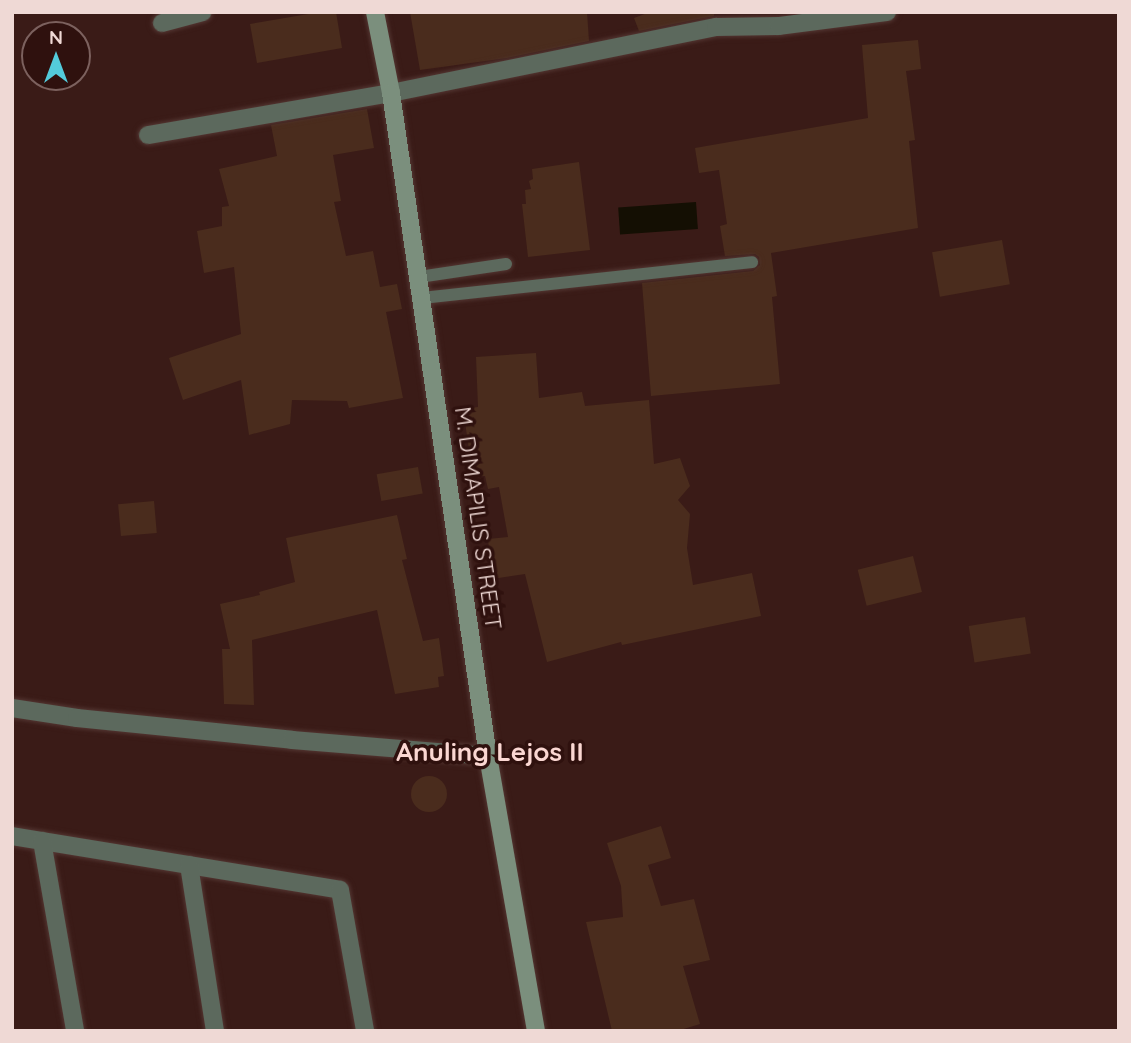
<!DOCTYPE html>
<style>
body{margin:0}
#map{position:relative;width:1131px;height:1043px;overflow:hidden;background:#3a1b17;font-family:Quicksand,sans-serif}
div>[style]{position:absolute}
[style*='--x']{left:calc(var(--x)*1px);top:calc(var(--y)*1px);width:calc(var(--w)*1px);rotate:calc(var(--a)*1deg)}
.water>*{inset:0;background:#140f03;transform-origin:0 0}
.building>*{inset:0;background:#4a2c1d;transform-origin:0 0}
.round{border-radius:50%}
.roads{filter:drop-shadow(0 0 2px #533632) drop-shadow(0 0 2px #533632)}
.lane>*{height:12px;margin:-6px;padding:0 6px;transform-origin:6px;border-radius:6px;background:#5c695d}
.street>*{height:18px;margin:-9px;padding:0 9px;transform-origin:9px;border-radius:9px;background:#5c695d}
.secondary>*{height:18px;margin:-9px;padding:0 9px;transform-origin:9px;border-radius:9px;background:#7b8f7d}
span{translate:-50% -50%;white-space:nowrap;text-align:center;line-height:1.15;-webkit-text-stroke:7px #2f110e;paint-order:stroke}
.street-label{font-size:23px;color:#efd9d5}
.quarter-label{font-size:26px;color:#fad7d2;font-weight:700}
.frame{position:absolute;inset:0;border:14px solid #efd9d5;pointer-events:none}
.north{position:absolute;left:21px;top:21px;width:70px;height:70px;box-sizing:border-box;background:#2f110e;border:2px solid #7c615e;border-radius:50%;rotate:0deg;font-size:19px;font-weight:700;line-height:28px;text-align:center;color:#efd9d5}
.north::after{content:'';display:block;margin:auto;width:24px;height:32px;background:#53cbdb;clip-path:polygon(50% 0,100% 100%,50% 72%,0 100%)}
</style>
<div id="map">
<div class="water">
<div style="left:696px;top:202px;width:27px;height:78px;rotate:86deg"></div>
</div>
<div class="building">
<div style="clip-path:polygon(320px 12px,336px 12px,342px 48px,257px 63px,250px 24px)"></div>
<div style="clip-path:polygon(410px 12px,587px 12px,589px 41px,507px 58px,420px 70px)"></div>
<div style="clip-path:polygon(650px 12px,714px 12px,714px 16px,639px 31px,634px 18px)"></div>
<div style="clip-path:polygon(918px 40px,921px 69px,906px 71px,915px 140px,909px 141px,918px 228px,771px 253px,777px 296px,772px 297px,780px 384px,651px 396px,642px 283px,753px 271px,760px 265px,759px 257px,755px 254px,725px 256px,720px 226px,727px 224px,719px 170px,699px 173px,695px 148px,868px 118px,862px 45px)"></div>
<div style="clip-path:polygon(367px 109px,374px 148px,333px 155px,341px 201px,334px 202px,346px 256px,373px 251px,380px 287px,397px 284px,402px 309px,386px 312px,403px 398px,349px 408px,347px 401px,292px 400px,290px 424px,249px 435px,241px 380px,183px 400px,169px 358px,241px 334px,234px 267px,204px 273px,197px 231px,222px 226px,222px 207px,229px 206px,219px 169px,277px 156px,271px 125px)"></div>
<div style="clip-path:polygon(579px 162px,590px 250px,528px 257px,522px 204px,526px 204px,525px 190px,531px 189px,529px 181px,533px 179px,532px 169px)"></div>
<div style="left:1002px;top:240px;width:45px;height:71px;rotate:80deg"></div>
<div style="clip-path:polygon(536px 353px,539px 398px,582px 392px,585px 406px,649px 400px,654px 464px,680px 458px,690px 486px,678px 500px,690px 514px,687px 548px,693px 585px,752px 573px,761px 616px,622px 645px,621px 642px,547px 662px,525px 574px,492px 579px,488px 539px,508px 537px,499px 487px,488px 489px,485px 476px,473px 476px,463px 409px,478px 407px,476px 357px)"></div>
<div style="left:418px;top:467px;width:27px;height:42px;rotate:80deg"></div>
<div style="left:154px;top:501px;width:32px;height:36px;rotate:85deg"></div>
<div style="clip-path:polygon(397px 515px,407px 559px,402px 560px,423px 641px,439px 638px,444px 676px,438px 677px,439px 687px,395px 694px,377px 610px,252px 640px,254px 705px,224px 704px,222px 649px,230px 649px,220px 604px,260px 595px,259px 592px,295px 582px,286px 538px)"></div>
<div style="left:913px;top:556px;width:37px;height:57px;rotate:76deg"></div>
<div style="left:1025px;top:617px;width:37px;height:57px;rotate:81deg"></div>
<div class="round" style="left:411px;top:776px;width:36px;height:36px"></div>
<div style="clip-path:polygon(661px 826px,671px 858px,648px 865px,661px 906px,694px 899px,710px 960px,683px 966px,700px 1024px,677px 1031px,612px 1031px,586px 922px,623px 917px,621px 886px,607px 843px)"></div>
</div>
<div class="roads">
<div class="lane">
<div style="--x:419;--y:277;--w:88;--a:-8.5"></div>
<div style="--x:422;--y:298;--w:332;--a:-6.2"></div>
</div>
<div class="street">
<div style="--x:162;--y:23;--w:42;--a:-15"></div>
<div style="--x:148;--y:135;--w:247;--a:-9.8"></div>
<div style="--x:391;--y:93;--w:332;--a:-11.5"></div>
<div style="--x:716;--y:27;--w:63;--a:-0.9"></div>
<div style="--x:779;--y:26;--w:109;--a:-7.4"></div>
<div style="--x:12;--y:708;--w:66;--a:8.7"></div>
<div style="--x:77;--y:718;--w:216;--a:5.8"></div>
<div style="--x:292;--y:740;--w:197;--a:4.7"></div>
<div style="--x:12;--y:836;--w:332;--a:9.3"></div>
<div style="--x:340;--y:890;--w:143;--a:79.9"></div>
<div style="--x:42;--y:841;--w:193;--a:80.1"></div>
<div style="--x:189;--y:865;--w:168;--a:81.1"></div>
</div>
<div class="secondary">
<div style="--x:375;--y:12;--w:83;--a:78.8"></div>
<div style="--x:391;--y:93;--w:670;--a:81.68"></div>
<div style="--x:488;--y:756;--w:279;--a:80.1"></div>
</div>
</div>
<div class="street-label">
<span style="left:478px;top:518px;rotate:82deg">M. DIMAPILIS STREET</span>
</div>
<div class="quarter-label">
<span style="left:490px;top:752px">Anuling Lejos II</span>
</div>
<div class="frame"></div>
<div class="north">N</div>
</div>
